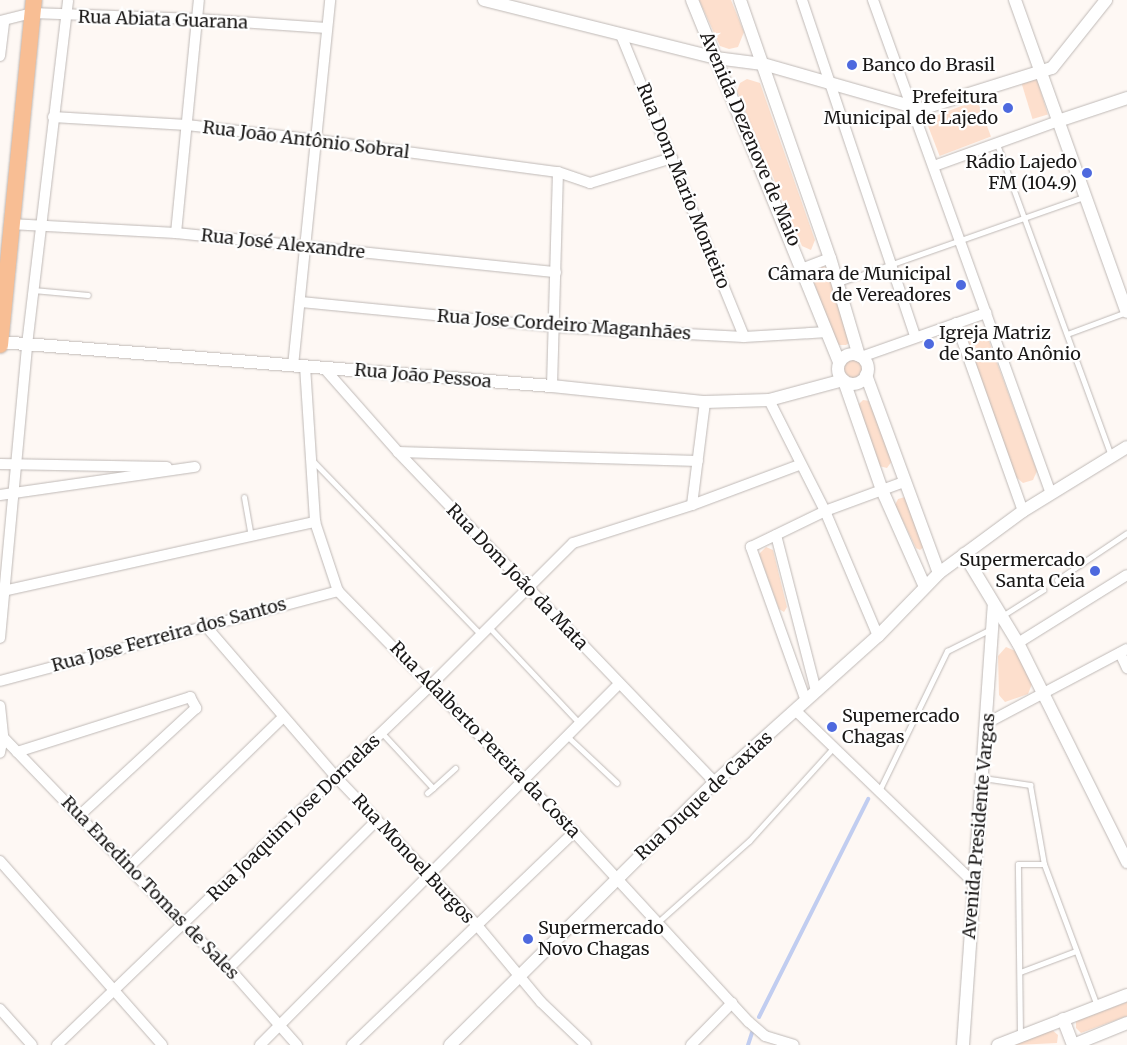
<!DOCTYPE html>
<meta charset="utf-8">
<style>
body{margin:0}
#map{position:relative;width:1127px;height:1045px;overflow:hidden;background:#fef8f4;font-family:Merriweather,serif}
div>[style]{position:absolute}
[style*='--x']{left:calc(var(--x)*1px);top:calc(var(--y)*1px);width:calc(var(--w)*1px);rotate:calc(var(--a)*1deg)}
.green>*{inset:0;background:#fddfcd;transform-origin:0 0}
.round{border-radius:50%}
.stream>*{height:4px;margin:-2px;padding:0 2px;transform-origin:2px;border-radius:2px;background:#c1cdf0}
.roads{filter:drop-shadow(0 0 1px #bfb9b6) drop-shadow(0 0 1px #bfb9b6)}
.service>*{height:5px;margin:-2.5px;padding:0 2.5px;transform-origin:2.5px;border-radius:2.5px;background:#fff}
.minor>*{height:10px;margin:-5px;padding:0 5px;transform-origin:5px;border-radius:5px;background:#fff}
.tertiary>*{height:12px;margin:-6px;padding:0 6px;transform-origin:6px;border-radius:6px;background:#fff}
.tertiary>.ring{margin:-6px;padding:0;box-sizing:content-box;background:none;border:12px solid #fff;border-radius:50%}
.primary>*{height:16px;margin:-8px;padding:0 8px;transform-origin:8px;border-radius:8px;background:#f8be94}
.dots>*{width:14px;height:14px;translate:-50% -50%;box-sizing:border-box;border:2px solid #fff;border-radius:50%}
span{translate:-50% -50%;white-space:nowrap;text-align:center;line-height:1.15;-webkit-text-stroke:4.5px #fff;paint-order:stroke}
.street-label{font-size:18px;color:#1a1817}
.poi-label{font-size:18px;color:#1a1817}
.left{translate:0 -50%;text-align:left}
.right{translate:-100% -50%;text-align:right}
</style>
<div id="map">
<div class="green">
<div style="clip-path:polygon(699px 0,731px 0,744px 32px,738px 47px,729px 49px,720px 46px)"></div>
<div style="clip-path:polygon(747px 79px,760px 83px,815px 240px,811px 250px,802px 246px,737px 91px,740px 83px)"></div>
<div style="left:1037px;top:79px;width:37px;height:16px;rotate:73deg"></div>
<div style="left:977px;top:100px;width:39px;height:55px;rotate:69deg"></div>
<div style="clip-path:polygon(819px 266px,827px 267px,849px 343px,846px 345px,839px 345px,835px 340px,811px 275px)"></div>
<div style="clip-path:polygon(975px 326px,985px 330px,1037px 471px,1033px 480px,1023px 483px,1016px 477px,966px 337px)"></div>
<div class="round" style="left:842px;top:358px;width:22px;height:22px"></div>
<div style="clip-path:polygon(863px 400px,870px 401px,892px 461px,887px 468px,879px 466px,858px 405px)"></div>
<div style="clip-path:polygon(905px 497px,925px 546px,920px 550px,916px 548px,895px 505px,898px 499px)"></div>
<div style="clip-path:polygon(766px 547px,773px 550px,787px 607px,784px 612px,779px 609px,759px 554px)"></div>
<div style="clip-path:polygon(1006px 647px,1018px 652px,1032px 684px,1028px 694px,1005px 702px,999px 695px,998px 656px)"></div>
<div style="clip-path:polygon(1127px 1002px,1127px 1016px,1081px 1033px,1076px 1028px,1076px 1021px)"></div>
<div style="clip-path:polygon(1051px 1029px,1058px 1035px,1057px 1043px,1014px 1045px)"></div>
</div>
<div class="stream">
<div style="--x:759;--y:1017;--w:244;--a:-63.4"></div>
<div style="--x:748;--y:1045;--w:13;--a:-72"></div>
</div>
<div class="roads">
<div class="service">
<div style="--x:997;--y:144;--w:331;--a:69.9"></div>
<div style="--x:838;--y:283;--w:261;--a:-19.3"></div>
<div style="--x:33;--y:290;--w:55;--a:5.2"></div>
<div style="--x:1067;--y:334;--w:63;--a:-20.4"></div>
<div style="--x:312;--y:460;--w:243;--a:46"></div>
<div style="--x:244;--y:497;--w:40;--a:80"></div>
<div style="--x:1057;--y:580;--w:84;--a:-33.9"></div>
<div style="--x:1002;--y:616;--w:49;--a:-32.4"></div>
<div style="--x:489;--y:627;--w:133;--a:46.8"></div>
<div style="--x:382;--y:733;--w:75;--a:47.2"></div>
<div style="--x:433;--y:788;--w:30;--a:-42"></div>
<div style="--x:568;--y:737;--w:67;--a:43.2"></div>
<div style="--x:983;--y:778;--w:48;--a:8.5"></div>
<div style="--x:1030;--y:785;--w:80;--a:80"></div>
<div style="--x:1044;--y:864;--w:152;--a:69.5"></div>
<div style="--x:879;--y:791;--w:156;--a:-64.1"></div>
<div style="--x:947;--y:651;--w:49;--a:-26.6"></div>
<div style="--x:427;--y:793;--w:8;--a:-40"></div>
<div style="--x:658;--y:922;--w:122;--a:-41.7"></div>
<div style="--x:749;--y:841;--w:127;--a:-47.9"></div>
<div style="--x:1020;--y:972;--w:60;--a:-20.6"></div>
<div style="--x:1020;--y:1035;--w:171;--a:-90.7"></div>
<div style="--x:1018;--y:864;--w:26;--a:0"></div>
</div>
<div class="minor">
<div style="--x:802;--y:0;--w:354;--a:71.4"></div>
<div style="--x:873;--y:0;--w:525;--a:70.18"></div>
<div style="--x:0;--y:21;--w:33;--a:-14"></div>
<div style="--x:32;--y:13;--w:165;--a:2.1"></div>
<div style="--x:197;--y:19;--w:130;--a:4"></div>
<div style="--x:621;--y:35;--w:326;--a:67.8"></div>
<div style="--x:0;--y:56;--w:35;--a:-83"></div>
<div style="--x:53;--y:117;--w:134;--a:3.4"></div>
<div style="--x:187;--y:125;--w:131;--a:6.6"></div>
<div style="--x:317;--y:140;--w:243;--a:7.6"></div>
<div style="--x:558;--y:172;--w:34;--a:19"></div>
<div style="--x:590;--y:183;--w:86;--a:-17"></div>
<div style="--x:934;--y:166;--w:132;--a:-19.9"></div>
<div style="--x:10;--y:224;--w:166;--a:3.1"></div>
<div style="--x:176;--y:233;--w:382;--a:5.9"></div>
<div style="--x:176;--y:233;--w:234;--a:-84.4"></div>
<div style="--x:804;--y:268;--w:28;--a:-21"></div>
<div style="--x:301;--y:302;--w:255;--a:5.6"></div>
<div style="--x:555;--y:327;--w:189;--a:3"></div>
<div style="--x:744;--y:337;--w:83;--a:-3.4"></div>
<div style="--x:956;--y:323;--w:200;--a:70.4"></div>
<div style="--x:861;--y:357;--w:133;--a:-19.4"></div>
<div style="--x:293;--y:366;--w:368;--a:-84.2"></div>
<div style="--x:305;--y:366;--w:156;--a:86.3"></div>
<div style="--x:315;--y:522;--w:73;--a:71.6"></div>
<div style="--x:338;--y:591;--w:337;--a:45.6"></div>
<div style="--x:574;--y:832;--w:258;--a:47.4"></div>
<div style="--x:749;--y:1022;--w:21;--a:41"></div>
<div style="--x:765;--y:1036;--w:30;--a:17"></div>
<div style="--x:324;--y:368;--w:112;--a:48.6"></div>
<div style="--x:398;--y:452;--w:458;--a:46.2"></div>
<div style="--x:552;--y:386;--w:214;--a:-88.4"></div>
<div style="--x:769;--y:400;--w:124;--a:63.2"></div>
<div style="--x:825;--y:511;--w:136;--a:67"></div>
<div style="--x:398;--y:452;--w:300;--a:1.7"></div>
<div style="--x:0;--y:464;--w:167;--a:1"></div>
<div style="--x:0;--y:495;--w:197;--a:-8.2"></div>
<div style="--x:692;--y:505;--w:104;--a:-82.8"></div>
<div style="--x:776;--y:535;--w:161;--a:75.6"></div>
<div style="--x:3;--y:591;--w:320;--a:-12.5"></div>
<div style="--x:204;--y:624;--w:202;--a:49.2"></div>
<div style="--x:336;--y:777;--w:203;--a:46.4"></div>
<div style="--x:476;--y:924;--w:102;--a:50.2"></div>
<div style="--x:541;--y:1002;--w:62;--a:43.7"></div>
<div style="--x:0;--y:638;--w:294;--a:-84.7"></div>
<div style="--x:27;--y:345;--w:347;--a:-83.2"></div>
<div style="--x:1018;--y:643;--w:128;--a:-32"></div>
<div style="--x:1120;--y:653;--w:17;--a:65"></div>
<div style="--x:0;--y:681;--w:350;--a:-14.9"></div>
<div style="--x:806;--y:701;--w:164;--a:-109.7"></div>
<div style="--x:751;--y:547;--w:82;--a:-25.9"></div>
<div style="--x:825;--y:511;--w:84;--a:-20.2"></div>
<div style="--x:0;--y:706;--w:31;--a:84"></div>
<div style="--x:3;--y:737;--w:16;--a:101"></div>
<div style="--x:795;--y:710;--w:248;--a:44"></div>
<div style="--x:987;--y:723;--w:158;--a:-27.9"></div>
<div style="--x:0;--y:734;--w:265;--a:46.1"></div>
<div style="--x:184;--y:925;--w:62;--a:43.7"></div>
<div style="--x:229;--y:968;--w:103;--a:48.6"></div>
<div style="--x:17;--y:752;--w:182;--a:-17.6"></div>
<div style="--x:190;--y:697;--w:13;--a:61"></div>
<div style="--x:196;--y:708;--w:158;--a:137.3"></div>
<div style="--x:0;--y:861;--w:245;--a:48.6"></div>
<div style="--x:129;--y:867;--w:215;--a:-44.2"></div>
<div style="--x:229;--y:968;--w:209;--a:-45"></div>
<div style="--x:0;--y:1009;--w:48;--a:48.4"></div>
<div style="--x:57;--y:1045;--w:521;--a:-43.91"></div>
<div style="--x:432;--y:684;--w:199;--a:-45"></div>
<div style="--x:573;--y:543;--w:125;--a:-17.7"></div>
<div style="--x:692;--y:505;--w:114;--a:-20.5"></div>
<div style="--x:260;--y:1045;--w:509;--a:-45.16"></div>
<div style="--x:352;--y:1045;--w:308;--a:-43.8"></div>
<div style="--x:691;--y:1045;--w:59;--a:-45.7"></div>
</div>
<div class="tertiary">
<div style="--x:484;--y:0;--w:239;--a:14"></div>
<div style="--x:716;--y:58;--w:47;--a:7.3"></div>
<div style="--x:763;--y:64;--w:164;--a:15.9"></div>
<div style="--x:921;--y:109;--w:137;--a:-17.4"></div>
<div style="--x:1052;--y:68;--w:87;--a:-51.5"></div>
<div style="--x:692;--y:0;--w:391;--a:67.9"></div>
<div style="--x:740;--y:0;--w:273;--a:70.8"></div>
<div style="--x:830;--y:258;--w:102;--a:73.5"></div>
<div style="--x:1015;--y:0;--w:331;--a:70.3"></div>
<div style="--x:1058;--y:121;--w:73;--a:-18.4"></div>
<div style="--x:0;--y:342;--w:554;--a:4.56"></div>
<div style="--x:552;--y:386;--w:154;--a:6"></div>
<div style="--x:705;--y:402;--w:64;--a:-1.8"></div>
<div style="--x:769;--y:400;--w:77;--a:-15.1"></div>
<div class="ring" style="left:838px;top:354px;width:18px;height:18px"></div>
<div style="--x:866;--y:375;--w:211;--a:69.8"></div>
<div style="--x:844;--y:381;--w:115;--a:70.8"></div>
<div style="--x:882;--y:490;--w:106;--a:66.1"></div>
<div style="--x:964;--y:554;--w:104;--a:58.8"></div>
<div style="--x:1018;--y:643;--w:245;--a:63.5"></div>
<div style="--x:1063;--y:1019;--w:28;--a:69"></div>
<div style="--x:450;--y:1045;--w:373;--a:-44.8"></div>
<div style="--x:715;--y:782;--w:219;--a:-41.9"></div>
<div style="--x:878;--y:636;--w:88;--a:-45.9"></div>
<div style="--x:939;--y:573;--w:104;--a:-36.4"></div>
<div style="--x:1023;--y:511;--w:122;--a:-31.6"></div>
<div style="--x:963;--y:1045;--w:440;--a:-86"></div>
<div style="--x:998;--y:1045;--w:138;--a:-21.2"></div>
<div style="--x:1073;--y:1045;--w:58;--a:-22.2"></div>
</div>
<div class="primary">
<div style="--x:0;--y:345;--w:347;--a:-84.4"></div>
</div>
</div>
<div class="dots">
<div style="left:852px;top:65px;background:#4e69de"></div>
<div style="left:1008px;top:108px;background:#4e69de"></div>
<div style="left:1087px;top:173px;background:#4e69de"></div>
<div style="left:961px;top:285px;background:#4e69de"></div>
<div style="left:929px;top:344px;background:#4e69de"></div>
<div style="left:1095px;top:571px;background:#4e69de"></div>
<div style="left:832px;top:727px;background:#4e69de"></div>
<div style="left:528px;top:939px;background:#4e69de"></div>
</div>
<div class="street-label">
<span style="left:163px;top:20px;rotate:2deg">Rua Abiata Guarana</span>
<span style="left:750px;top:139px;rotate:67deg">Avenida Dezenove de Maio</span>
<span style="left:306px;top:140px;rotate:7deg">Rua João Antônio Sobral</span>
<span style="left:683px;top:186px;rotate:68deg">Rua Dom Mario Monteiro</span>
<span style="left:283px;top:244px;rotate:6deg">Rua José Alexandre</span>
<span style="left:564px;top:325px;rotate:4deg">Rua Jose Cordeiro Maganhães</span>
<span style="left:423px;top:376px;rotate:5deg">Rua João Pessoa</span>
<span style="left:517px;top:577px;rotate:46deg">Rua Dom João da Mata</span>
<span style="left:169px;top:635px;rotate:-15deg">Rua Jose Ferreira dos Santos</span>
<span style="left:485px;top:740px;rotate:46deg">Rua Adalberto Pereira da Costa</span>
<span style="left:704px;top:796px;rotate:-43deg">Rua Duque de Caxias</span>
<span style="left:294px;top:818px;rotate:-44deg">Rua Joaquim Jose Dornelas</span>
<span style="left:979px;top:826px;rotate:-85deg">Avenida Presidente Vargas</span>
<span style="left:413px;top:859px;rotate:47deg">Rua Monoel Burgos</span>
<span style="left:150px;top:888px;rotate:46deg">Rua Enedino Tomas de Sales</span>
</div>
<div class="poi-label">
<span class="left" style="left:862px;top:65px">Banco do Brasil</span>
<span class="right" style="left:998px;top:108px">Prefeitura<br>Municipal de Lajedo</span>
<span class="right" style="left:1077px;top:173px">Rádio Lajedo<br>FM (104.9)</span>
<span class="right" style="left:951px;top:285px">Câmara de Municipal<br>de Vereadores</span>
<span class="left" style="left:939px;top:344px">Igreja Matriz<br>de Santo Anônio</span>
<span class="right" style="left:1085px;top:571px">Supermercado<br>Santa Ceia</span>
<span class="left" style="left:842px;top:727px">Supemercado<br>Chagas</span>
<span class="left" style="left:538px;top:939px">Supermercado<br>Novo Chagas</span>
</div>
</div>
